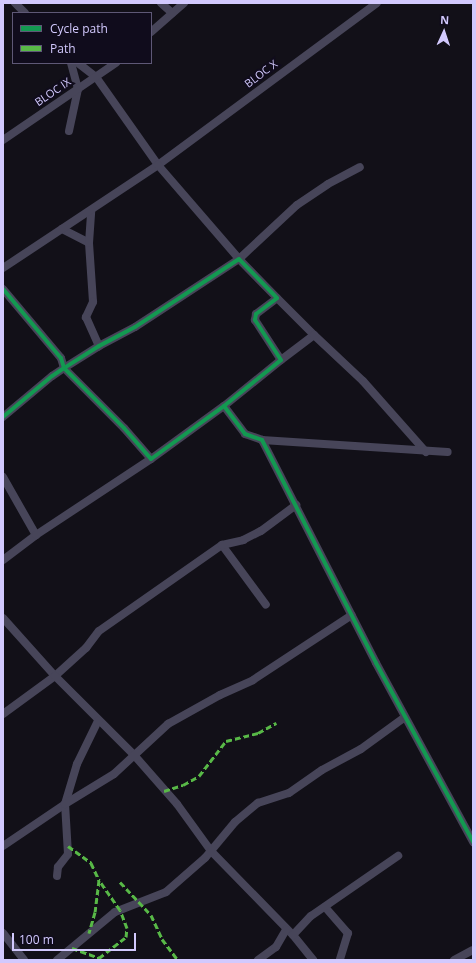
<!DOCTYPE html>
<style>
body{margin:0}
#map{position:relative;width:476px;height:963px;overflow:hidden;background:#121018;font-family:"Open Sans",sans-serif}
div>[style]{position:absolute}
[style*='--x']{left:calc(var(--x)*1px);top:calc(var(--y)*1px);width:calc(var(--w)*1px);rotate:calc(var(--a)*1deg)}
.street>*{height:8px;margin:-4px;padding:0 4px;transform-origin:4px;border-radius:4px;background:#474559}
.quiet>*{height:3px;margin-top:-1.5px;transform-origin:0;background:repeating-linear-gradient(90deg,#58b947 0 6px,transparent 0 9px)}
.cycleway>*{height:4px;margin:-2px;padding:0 2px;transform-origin:2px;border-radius:2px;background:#139951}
span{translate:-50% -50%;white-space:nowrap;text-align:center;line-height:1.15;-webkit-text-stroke:4px #100c1c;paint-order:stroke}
.street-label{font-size:11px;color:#d2c9fd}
.frame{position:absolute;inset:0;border:4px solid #d2c9fd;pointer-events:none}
.legend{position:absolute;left:12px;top:12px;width:140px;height:52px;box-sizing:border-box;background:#100c1c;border:1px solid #5e5876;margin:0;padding:5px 7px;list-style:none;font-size:12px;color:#d2c9fd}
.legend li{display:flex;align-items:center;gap:8px;height:20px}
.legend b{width:20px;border:1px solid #5e5876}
.north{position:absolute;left:424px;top:12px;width:40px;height:40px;-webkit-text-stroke:3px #100c1c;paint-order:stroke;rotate:3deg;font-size:11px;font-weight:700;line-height:16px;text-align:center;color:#d2c9fd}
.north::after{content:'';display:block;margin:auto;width:14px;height:18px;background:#d2c9fd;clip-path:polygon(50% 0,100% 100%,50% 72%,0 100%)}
.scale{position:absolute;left:12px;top:933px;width:124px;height:18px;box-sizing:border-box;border:2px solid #d2c9fd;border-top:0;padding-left:5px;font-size:12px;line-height:14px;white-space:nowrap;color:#d2c9fd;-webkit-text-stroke:3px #100c1c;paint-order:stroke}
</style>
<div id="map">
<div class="street">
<div style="--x:15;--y:3;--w:14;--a:45"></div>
<div style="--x:161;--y:3;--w:15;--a:42"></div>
<div style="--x:151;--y:32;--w:44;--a:-41.3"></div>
<div style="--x:78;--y:63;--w:23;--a:38"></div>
<div style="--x:96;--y:77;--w:108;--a:54.8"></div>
<div style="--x:158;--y:165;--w:272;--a:-36.5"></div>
<div style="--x:69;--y:131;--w:43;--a:-77.9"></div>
<div style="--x:78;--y:89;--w:27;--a:-105"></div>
<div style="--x:3;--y:140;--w:137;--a:-34.3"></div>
<div style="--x:62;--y:229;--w:30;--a:27"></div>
<div style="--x:89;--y:243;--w:59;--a:86.1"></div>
<div style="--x:93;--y:302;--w:17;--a:115"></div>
<div style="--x:86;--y:317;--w:32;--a:66"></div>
<div style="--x:89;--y:243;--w:32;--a:-86"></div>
<div style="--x:3;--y:268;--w:186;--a:-33.6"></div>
<div style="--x:158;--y:165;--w:124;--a:49.2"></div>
<div style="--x:239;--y:259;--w:79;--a:-43"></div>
<div style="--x:297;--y:205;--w:37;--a:-34"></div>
<div style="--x:328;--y:184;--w:36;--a:-28"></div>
<div style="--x:3;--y:289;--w:90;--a:50"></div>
<div style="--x:61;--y:358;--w:10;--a:73"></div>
<div style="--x:64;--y:368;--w:85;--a:45"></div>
<div style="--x:124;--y:428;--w:41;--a:48.9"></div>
<div style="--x:151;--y:459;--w:90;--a:-36"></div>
<div style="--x:224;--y:406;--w:73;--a:-38.9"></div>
<div style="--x:281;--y:360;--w:48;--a:-123"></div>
<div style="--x:255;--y:320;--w:6;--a:-81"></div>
<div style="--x:256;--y:314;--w:26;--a:-37"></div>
<div style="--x:277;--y:298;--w:54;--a:-134.3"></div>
<div style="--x:239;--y:259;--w:124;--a:146.8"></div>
<div style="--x:135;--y:327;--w:41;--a:152.2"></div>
<div style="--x:99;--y:346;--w:41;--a:147.8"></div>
<div style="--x:64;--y:368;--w:14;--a:146"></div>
<div style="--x:52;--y:376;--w:64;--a:140.1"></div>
<div style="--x:277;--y:298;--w:52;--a:45"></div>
<div style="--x:314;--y:335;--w:41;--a:142.9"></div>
<div style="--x:314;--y:335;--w:67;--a:43.2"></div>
<div style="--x:363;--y:381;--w:95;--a:48.4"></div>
<div style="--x:224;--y:406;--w:35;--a:53"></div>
<div style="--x:245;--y:434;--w:18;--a:19"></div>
<div style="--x:262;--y:440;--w:250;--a:62.9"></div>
<div style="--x:376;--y:663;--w:204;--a:61.5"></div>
<div style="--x:262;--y:440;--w:186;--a:3.7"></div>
<div style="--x:3;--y:477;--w:67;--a:60.4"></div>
<div style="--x:222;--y:545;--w:74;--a:53.7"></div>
<div style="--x:3;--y:560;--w:41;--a:-37.1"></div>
<div style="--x:36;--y:535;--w:138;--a:-33.5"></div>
<div style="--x:3;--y:618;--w:78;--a:48.1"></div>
<div style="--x:55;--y:676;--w:42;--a:-42.1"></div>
<div style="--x:86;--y:648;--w:21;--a:-53"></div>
<div style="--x:99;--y:631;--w:150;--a:-35"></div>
<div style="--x:222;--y:545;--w:22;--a:-13"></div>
<div style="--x:243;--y:540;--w:20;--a:-27"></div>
<div style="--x:261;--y:531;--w:44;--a:-36.6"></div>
<div style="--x:3;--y:714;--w:64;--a:-36.2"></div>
<div style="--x:55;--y:676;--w:112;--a:45"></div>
<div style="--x:134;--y:755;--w:65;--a:48.7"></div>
<div style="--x:177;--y:804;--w:58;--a:54.1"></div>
<div style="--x:211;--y:851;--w:117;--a:45.7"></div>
<div style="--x:293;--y:935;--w:32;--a:51"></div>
<div style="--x:3;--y:846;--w:75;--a:-34.1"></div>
<div style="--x:65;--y:804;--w:42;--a:-73.3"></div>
<div style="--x:77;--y:764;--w:48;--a:-64"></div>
<div style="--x:57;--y:876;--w:9;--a:-84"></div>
<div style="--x:58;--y:867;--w:16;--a:-52"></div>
<div style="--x:68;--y:854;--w:50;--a:-93.4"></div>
<div style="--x:65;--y:804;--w:57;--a:-31.5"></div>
<div style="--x:114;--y:774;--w:74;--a:-42.8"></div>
<div style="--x:168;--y:724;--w:60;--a:-29.1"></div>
<div style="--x:220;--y:695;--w:36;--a:-24"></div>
<div style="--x:253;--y:680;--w:118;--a:-33.3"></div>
<div style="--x:325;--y:907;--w:35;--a:49"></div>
<div style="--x:348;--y:933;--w:28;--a:107"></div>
<div style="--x:3;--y:933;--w:34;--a:52"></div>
<div style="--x:293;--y:935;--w:26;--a:-47"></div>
<div style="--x:311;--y:916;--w:106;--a:-34.6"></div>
<div style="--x:57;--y:960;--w:75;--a:-39.6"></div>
<div style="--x:115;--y:912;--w:55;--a:-21.4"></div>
<div style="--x:166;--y:892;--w:52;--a:-41.1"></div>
<div style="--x:205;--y:858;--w:47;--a:-50.2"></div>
<div style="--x:235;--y:822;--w:30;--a:-40"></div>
<div style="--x:258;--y:803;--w:33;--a:-18"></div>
<div style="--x:289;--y:793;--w:40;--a:-34.9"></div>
<div style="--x:322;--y:770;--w:44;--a:-28.3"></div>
<div style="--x:361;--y:749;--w:54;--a:-36"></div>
<div style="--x:258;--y:960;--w:22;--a:-36"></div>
<div style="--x:276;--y:947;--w:20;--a:-60"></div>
<div style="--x:454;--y:960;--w:21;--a:-28"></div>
</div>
<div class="quiet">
<div style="--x:164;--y:791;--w:20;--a:-18"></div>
<div style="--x:183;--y:785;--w:18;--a:-29"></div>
<div style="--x:199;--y:776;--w:44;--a:-52.4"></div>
<div style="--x:226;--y:741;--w:33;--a:-14"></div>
<div style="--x:258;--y:733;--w:21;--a:-29"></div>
<div style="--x:68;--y:846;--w:29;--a:36"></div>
<div style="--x:91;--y:863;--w:19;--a:65"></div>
<div style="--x:99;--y:880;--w:32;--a:97"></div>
<div style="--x:95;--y:912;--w:22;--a:106"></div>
<div style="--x:120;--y:882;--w:45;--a:46.8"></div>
<div style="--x:151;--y:915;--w:26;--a:65"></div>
<div style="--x:162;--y:939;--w:26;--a:53"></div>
<div style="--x:72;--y:948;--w:29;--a:20"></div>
<div style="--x:99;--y:958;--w:34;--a:-38"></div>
<div style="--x:126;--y:937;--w:9;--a:-84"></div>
<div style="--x:127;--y:928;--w:19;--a:-111"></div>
<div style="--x:120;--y:910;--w:37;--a:-125"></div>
</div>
<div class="cycleway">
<div style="--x:3;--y:289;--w:90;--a:50"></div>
<div style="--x:61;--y:358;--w:10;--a:73"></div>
<div style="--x:64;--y:368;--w:85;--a:45"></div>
<div style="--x:124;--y:428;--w:41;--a:48.9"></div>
<div style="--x:151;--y:459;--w:90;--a:-36"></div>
<div style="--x:224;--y:406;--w:73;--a:-38.9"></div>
<div style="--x:281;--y:360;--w:48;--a:-123"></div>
<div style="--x:255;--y:320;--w:6;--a:-81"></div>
<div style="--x:256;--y:314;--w:26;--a:-37"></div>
<div style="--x:277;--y:298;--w:54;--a:-134.3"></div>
<div style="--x:239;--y:259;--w:124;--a:146.8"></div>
<div style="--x:135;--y:327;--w:41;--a:152.2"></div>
<div style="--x:99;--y:346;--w:41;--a:147.8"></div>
<div style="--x:64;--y:368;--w:14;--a:146"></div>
<div style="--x:52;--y:376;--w:64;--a:140.1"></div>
<div style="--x:224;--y:406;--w:35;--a:53"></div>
<div style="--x:245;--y:434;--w:18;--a:19"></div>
<div style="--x:262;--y:440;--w:250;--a:62.9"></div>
<div style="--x:376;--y:663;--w:204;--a:61.5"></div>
</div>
<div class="street-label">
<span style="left:261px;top:74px;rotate:-37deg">BLOC X</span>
<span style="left:53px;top:92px;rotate:-34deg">BLOC IX</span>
</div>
<div class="frame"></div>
<ul class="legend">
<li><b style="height:5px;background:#139951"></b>Cycle path</li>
<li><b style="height:5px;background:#58b947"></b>Path</li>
</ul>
<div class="north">N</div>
<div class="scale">100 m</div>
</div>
